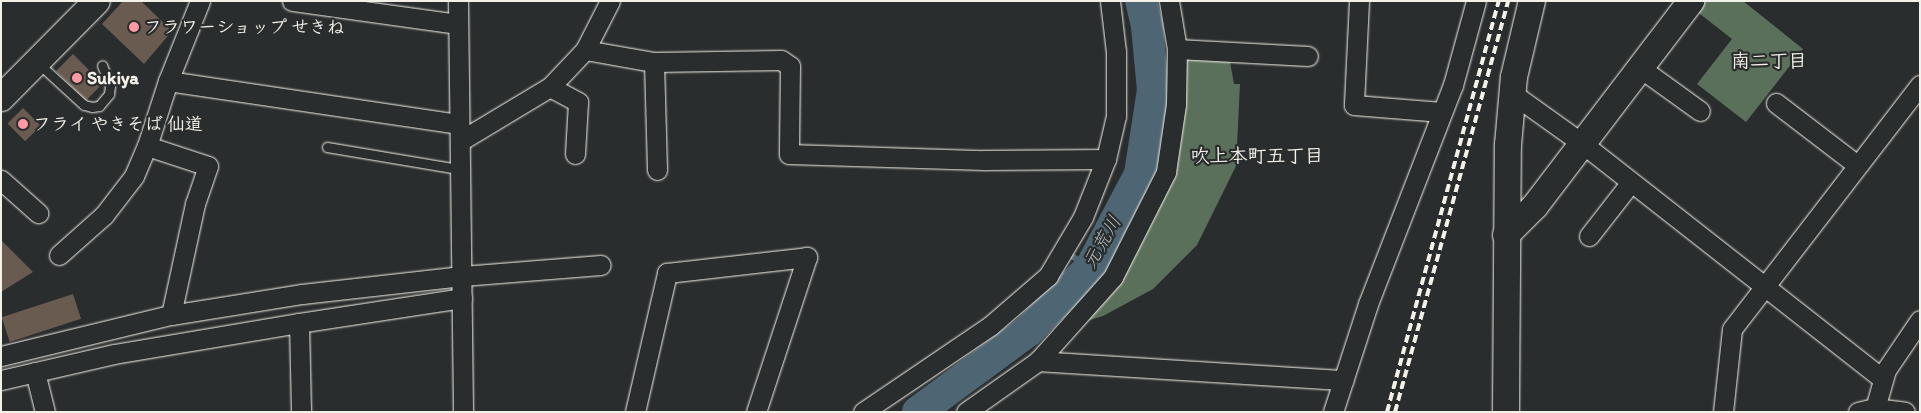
<!DOCTYPE html>
<meta charset="utf-8">
<style>
body{margin:0}
#map{position:relative;width:1921px;height:413px;overflow:hidden;background:#2a2d2e;font-family:Itim,"Klee One",sans-serif}
div>[style]{position:absolute}
[style*='--x']{left:calc(var(--x)*1px);top:calc(var(--y)*1px);width:calc(var(--w)*1px);rotate:calc(var(--a)*1deg)}
.green>*{inset:0;background:#5b705a}
.stream>*{height:5.5px;margin:-2.75px;padding:0 2.75px;transform-origin:2.75px;border-radius:2.75px;background:#4e6573}
.river>*{height:32px;margin:-16px;padding:0 16px;transform-origin:16px;border-radius:16px;background:#4e6573}
.building>*{inset:0;background:#695b50;transform-origin:0 0}
.roads{filter:drop-shadow(0 0 1px #f4f1e8) drop-shadow(0 0 1px #f4f1e8)}
.lane>*{height:9px;margin:-4.5px;padding:0 4.5px;transform-origin:4.5px;border-radius:4.5px;background:#2a2d2e}
.street>*{height:19px;margin:-9.5px;padding:0 9.5px;transform-origin:9.5px;border-radius:9.5px;background:#2a2d2e}
.secondary>*{height:26px;margin:-13px;padding:0 13px;transform-origin:13px;border-radius:13px;background:#2a2d2e}
.rail>*{height:4px;margin-top:-2px;transform-origin:0;background:repeating-linear-gradient(90deg,#f4f1e8 0 8px,transparent 0 12px)}
.dots>*{width:14px;height:14px;translate:-50% -50%;box-sizing:border-box;border:2px solid #2a2d2e;border-radius:50%}
span{translate:-50% -50%;white-space:nowrap;text-align:center;line-height:1.15;-webkit-text-stroke:4.5px #2a2d2e;paint-order:stroke}
.poi-label{font-size:18px;color:#f4f1e8;font-weight:700}
.left{translate:0 -50%;text-align:left}
.neighbourhood-label{font-size:19px;color:#f4f1e8;font-weight:700}
.water-label{font-size:19px;color:#b2b9b9;font-style:italic}
.frame{position:absolute;inset:0;border:2px solid #f4f1e8;pointer-events:none}
</style>
<div id="map">
<div class="green">
<div style="clip-path:polygon(1702px 1px,1743px 1px,1803px 49px,1746px 122px,1697px 84px,1732px 39px,1695px 10px)"></div>
<div style="clip-path:polygon(1229px 56px,1234px 84px,1240px 84px,1236px 166px,1197px 245px,1153px 289px,1103px 316px,1083px 322px,1098px 308px,1143px 241px,1173px 169px,1182px 59px)"></div>
</div>
<div class="stream">
<div style="--x:1070;--y:255;--w:24;--a:30"></div>
</div>
<div class="river">
<div style="--x:918;--y:412;--w:137;--a:-36.4"></div>
<div style="--x:1028;--y:331;--w:90;--a:-45.5"></div>
<div style="--x:1091;--y:267;--w:105;--a:-62.2"></div>
<div style="--x:1140;--y:174;--w:85;--a:-81.2"></div>
<div style="--x:1153;--y:90;--w:64;--a:-95.4"></div>
<div style="--x:1147;--y:26;--w:26;--a:-103"></div>
</div>
<div class="building">
<div style="clip-path:polygon(123px 1px,141px 1px,172px 31px,144px 64px,102px 24px)"></div>
<div style="left:73px;top:54px;width:42px;height:24px;rotate:45deg"></div>
<div style="left:23px;top:108px;width:25px;height:22px;rotate:45deg"></div>
<div style="clip-path:polygon(1px 240px,33px 272px,1px 292px)"></div>
<div style="left:73px;top:294px;width:26px;height:75px;rotate:72deg"></div>
</div>
<div class="roads">
<div class="lane">
<div style="--x:38;--y:63;--w:62;--a:42.4"></div>
<div style="--x:84;--y:105;--w:8;--a:14"></div>
<div style="--x:92;--y:107;--w:7;--a:-8"></div>
<div style="--x:99;--y:106;--w:16;--a:-50"></div>
<div style="--x:109;--y:94;--w:8;--a:-83"></div>
<div style="--x:110;--y:86;--w:22;--a:-111"></div>
<div style="--x:327;--y:147;--w:133;--a:9.5"></div>
</div>
<div class="street">
<div style="--x:292;--y:1;--w:167;--a:7.9"></div>
<div style="--x:458;--y:1;--w:411;--a:89.3"></div>
<div style="--x:1359;--y:1;--w:104;--a:92.8"></div>
<div style="--x:1354;--y:105;--w:88;--a:4.5"></div>
<div style="--x:1177;--y:49;--w:131;--a:3.1"></div>
<div style="--x:585;--y:50;--w:70;--a:9.9"></div>
<div style="--x:654;--y:62;--w:127;--a:-0.9"></div>
<div style="--x:781;--y:60;--w:11;--a:34"></div>
<div style="--x:790;--y:66;--w:88;--a:90.7"></div>
<div style="--x:789;--y:154;--w:195;--a:1.8"></div>
<div style="--x:984;--y:160;--w:122;--a:-0.5"></div>
<div style="--x:654;--y:62;--w:108;--a:88.4"></div>
<div style="--x:1639;--y:67;--w:75;--a:35.8"></div>
<div style="--x:168;--y:81;--w:293;--a:8.4"></div>
<div style="--x:550;--y:87;--w:32;--a:28"></div>
<div style="--x:578;--y:102;--w:52;--a:93.3"></div>
<div style="--x:1513;--y:94;--w:86;--a:35.5"></div>
<div style="--x:1583;--y:144;--w:381;--a:38.1"></div>
<div style="--x:1776;--y:103;--w:102;--a:37.4"></div>
<div style="--x:460;--y:141;--w:105;--a:-31"></div>
<div style="--x:550;--y:87;--w:51;--a:-46.6"></div>
<div style="--x:585;--y:50;--w:55;--a:-63"></div>
<div style="--x:1;--y:180;--w:50;--a:41.7"></div>
<div style="--x:1589;--y:236;--w:68;--a:-52.1"></div>
<div style="--x:59;--y:255;--w:60;--a:-41.6"></div>
<div style="--x:104;--y:215;--w:49;--a:-52.4"></div>
<div style="--x:134;--y:176;--w:33;--a:-67"></div>
<div style="--x:171;--y:315;--w:114;--a:-77.8"></div>
<div style="--x:195;--y:204;--w:40;--a:-71.1"></div>
<div style="--x:208;--y:166;--w:64;--a:-161.8"></div>
<div style="--x:147;--y:146;--w:68;--a:-72.1"></div>
<div style="--x:168;--y:81;--w:86;--a:-68.2"></div>
<div style="--x:299;--y:323;--w:165;--a:-8.7"></div>
<div style="--x:1;--y:356;--w:175;--a:-13.6"></div>
<div style="--x:171;--y:315;--w:133;--a:-9.1"></div>
<div style="--x:302;--y:294;--w:161;--a:-6.4"></div>
<div style="--x:462;--y:276;--w:139;--a:-4.5"></div>
<div style="--x:1038;--y:361;--w:306;--a:3.6"></div>
<div style="--x:35;--y:372;--w:41;--a:76"></div>
<div style="--x:1;--y:380;--w:116;--a:-13"></div>
<div style="--x:114;--y:354;--w:188;--a:-9.5"></div>
<div style="--x:299;--y:323;--w:89;--a:88.7"></div>
<div style="--x:635;--y:412;--w:143;--a:-77"></div>
<div style="--x:667;--y:273;--w:141;--a:-6.5"></div>
<div style="--x:807;--y:257;--w:163;--a:108.2"></div>
<div style="--x:863;--y:412;--w:153;--a:-34.1"></div>
<div style="--x:990;--y:326;--w:77;--a:-40.8"></div>
<div style="--x:1048;--y:276;--w:69;--a:-59.3"></div>
<div style="--x:1083;--y:217;--w:62;--a:-68.4"></div>
<div style="--x:1106;--y:159;--w:44;--a:-76.9"></div>
<div style="--x:1116;--y:116;--w:64;--a:-90"></div>
<div style="--x:1116;--y:52;--w:51;--a:-96.7"></div>
<div style="--x:966;--y:412;--w:88;--a:-35.3"></div>
<div style="--x:1038;--y:361;--w:113;--a:-48.2"></div>
<div style="--x:1113;--y:277;--w:118;--a:-63.2"></div>
<div style="--x:1166;--y:172;--w:69;--a:-81.6"></div>
<div style="--x:1176;--y:104;--w:55;--a:-89"></div>
<div style="--x:1177;--y:49;--w:49;--a:-99.5"></div>
<div style="--x:1333;--y:412;--w:114;--a:-72"></div>
<div style="--x:1368;--y:304;--w:235;--a:-68.8"></div>
<div style="--x:1453;--y:85;--w:87;--a:-74.7"></div>
<div style="--x:1723;--y:412;--w:83;--a:-83.8"></div>
<div style="--x:1732;--y:329;--w:308;--a:-52.4"></div>
<div style="--x:1858;--y:412;--w:16;--a:-14"></div>
<div style="--x:1874;--y:408;--w:31;--a:7"></div>
<div style="--x:1874;--y:412;--w:44;--a:-74.1"></div>
<div style="--x:1886;--y:370;--w:60;--a:-55.8"></div>
</div>
<div class="secondary">
<div style="--x:1;--y:98;--w:136;--a:-45.3"></div>
<div style="--x:1506;--y:235;--w:41;--a:-45"></div>
<div style="--x:1535;--y:206;--w:258;--a:-52.7"></div>
<div style="--x:1506;--y:412;--w:267;--a:-89.6"></div>
<div style="--x:1508;--y:145;--w:68;--a:-85"></div>
<div style="--x:1514;--y:77;--w:78;--a:-76.7"></div>
</div>
</div>
<div class="rail">
<div style="--x:1387;--y:412;--w:426;--a:-74.8"></div>
<div style="--x:1395;--y:412;--w:426;--a:-74.6"></div>
</div>
<div class="dots">
<div style="left:134px;top:27px;background:#ff9aa2"></div>
<div style="left:77px;top:78px;background:#ff9aa2"></div>
<div style="left:23px;top:124px;background:#ff9aa2"></div>
</div>
<div class="poi-label">
<span class="left" style="left:144px;top:27px">フラワーショップ せきね</span>
<span class="left" style="left:87px;top:78px">Sukiya</span>
<span class="left" style="left:33px;top:124px">フライ やきそば 仙道</span>
</div>
<div class="neighbourhood-label">
<span style="left:1769px;top:61px">南二丁目</span>
<span style="left:1257px;top:156px">吹上本町五丁目</span>
</div>
<div class="water-label">
<span style="left:1102px;top:242px;rotate:-60deg">元荒川</span>
</div>
<div class="frame"></div>
</div>
